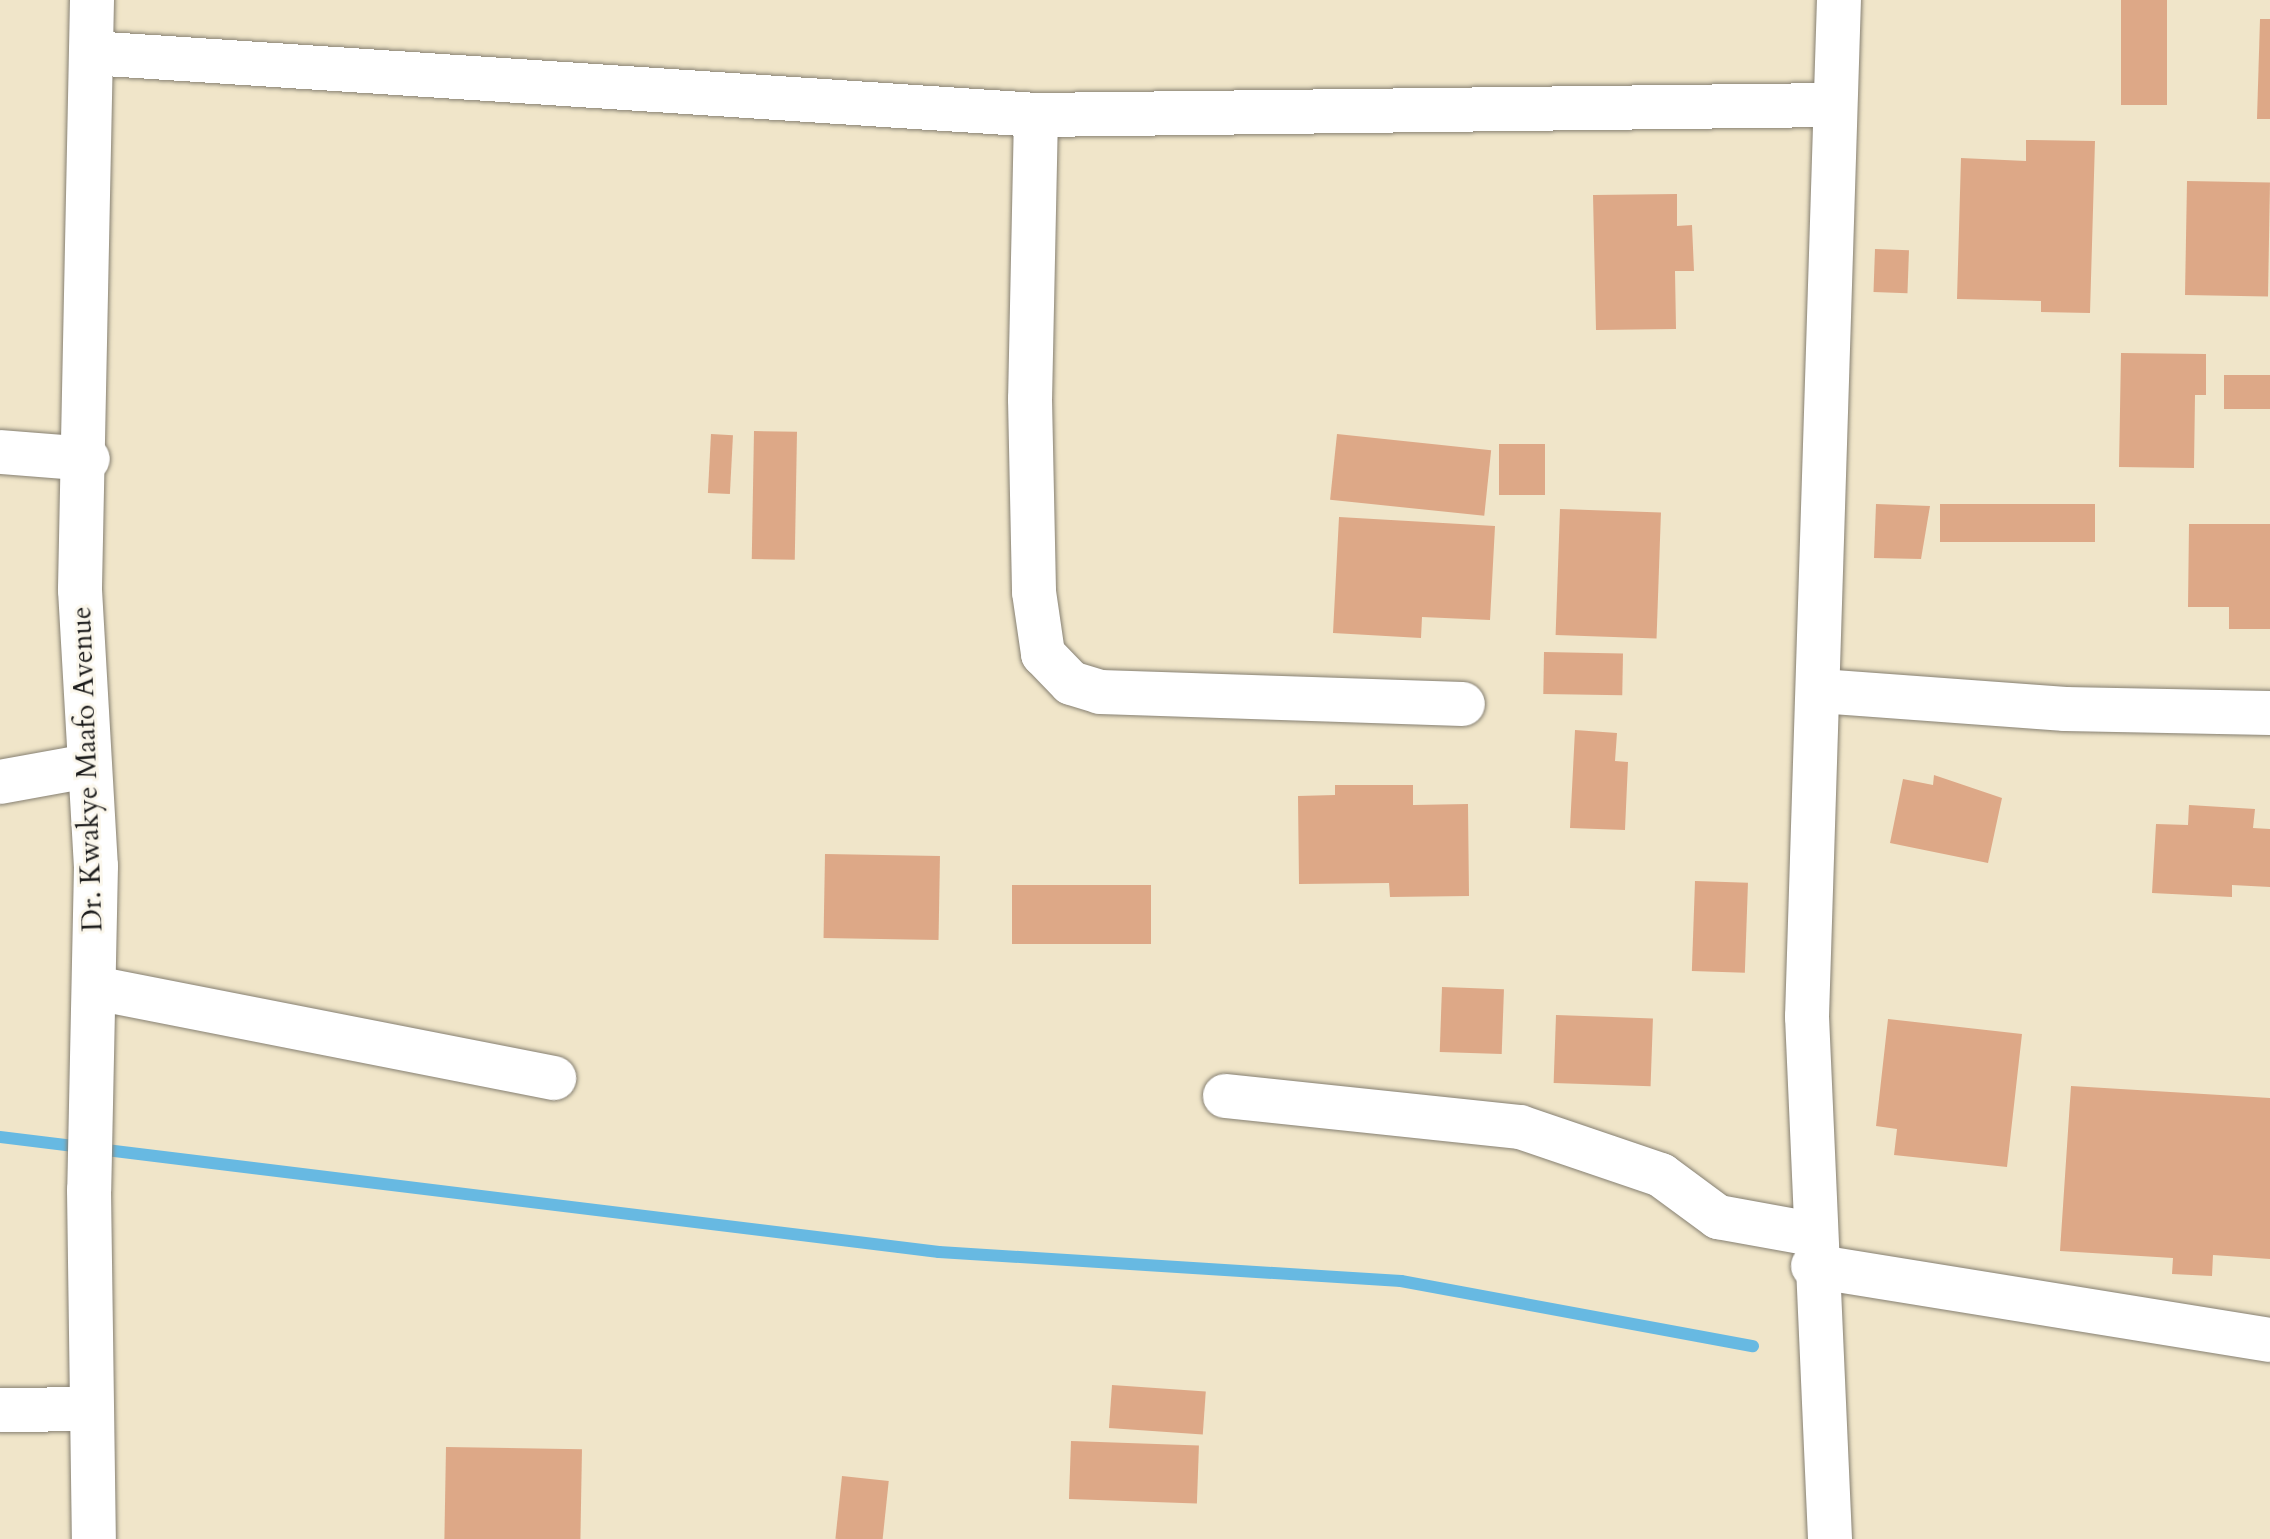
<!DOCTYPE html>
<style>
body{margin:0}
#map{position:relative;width:2270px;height:1539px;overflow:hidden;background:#f0e5c9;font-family:Cardo,serif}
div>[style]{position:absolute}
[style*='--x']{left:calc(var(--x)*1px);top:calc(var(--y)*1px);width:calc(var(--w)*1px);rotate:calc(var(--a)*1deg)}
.stream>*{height:12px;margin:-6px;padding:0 6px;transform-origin:6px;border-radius:6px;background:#67b9e2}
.building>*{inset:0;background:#dda887;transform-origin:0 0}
.roads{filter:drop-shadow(0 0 2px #868072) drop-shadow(0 0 2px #868072)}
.minor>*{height:44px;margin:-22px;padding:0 22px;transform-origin:22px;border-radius:22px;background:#fff}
span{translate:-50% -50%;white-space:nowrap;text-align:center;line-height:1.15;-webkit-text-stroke:6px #fbf7ec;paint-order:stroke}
.street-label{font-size:28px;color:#1c1c1c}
</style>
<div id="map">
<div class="stream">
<div style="--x:0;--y:1137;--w:946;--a:6.98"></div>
<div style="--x:939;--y:1252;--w:463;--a:3.6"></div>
<div style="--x:1401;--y:1281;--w:358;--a:10.5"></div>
</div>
<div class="building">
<div style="left:2121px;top:0;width:46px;height:105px"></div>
<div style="clip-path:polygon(2260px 19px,2270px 19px,2270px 119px,2257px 119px)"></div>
<div style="clip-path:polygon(2026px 140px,2095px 141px,2090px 313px,2041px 312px,2041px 301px,1957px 299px,1961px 158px,2026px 161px)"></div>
<div style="left:2187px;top:181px;width:83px;height:114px;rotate:1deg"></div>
<div style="clip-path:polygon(1677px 194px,1677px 226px,1692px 225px,1694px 271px,1675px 271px,1676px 329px,1596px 330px,1593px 195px)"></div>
<div style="left:1875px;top:249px;width:34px;height:43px;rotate:2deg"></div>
<div style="clip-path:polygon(2121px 353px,2206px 354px,2206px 395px,2195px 395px,2194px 468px,2119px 467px)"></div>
<div style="left:2224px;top:375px;width:46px;height:34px"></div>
<div style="left:754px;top:431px;width:43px;height:128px;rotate:1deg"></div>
<div style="left:711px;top:434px;width:22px;height:59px;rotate:3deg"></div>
<div style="left:1337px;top:434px;width:155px;height:66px;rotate:6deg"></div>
<div style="left:1499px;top:444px;width:46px;height:51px"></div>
<div style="clip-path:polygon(1876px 504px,1930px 506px,1921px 559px,1874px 558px)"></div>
<div style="left:1940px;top:504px;width:155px;height:38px"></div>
<div style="left:1560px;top:509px;width:101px;height:126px;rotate:2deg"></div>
<div style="clip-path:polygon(1339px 517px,1495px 526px,1490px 620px,1422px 617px,1421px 638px,1333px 633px)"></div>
<div style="clip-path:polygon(2189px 524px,2270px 524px,2270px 629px,2229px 629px,2229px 607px,2188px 607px)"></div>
<div style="left:1544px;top:652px;width:79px;height:42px;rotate:1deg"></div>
<div style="clip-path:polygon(1575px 730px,1617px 733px,1615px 761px,1628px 762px,1625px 830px,1570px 828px)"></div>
<div style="clip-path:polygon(1934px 775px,2002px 798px,1988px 863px,1890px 843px,1903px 779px,1933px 785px)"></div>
<div style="clip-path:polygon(1335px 785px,1413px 785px,1413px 805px,1468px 804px,1469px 896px,1390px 897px,1389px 883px,1299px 884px,1298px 796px,1335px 795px)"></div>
<div style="clip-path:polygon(2189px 805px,2255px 809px,2253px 828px,2270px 829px,2270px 887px,2232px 885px,2232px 897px,2152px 893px,2156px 824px,2188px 825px)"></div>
<div style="left:825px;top:854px;width:115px;height:84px;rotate:1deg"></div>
<div style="left:1695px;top:881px;width:53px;height:90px;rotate:2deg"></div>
<div style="left:1151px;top:885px;width:59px;height:139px;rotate:90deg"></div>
<div style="left:1442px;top:987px;width:62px;height:65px;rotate:2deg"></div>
<div style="left:1556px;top:1015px;width:97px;height:68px;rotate:2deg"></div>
<div style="clip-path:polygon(1888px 1019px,2022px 1034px,2007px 1167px,1894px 1155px,1897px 1129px,1876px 1126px)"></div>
<div style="clip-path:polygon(2071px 1086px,2270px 1098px,2270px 1259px,2213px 1255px,2212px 1276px,2172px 1274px,2173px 1258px,2060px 1251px)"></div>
<div style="left:1112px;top:1385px;width:94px;height:43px;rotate:4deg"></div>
<div style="left:1071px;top:1441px;width:128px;height:58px;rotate:2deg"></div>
<div style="left:446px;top:1447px;width:136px;height:92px;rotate:1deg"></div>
<div style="left:842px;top:1476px;width:47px;height:63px;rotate:6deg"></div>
</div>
<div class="roads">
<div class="minor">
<div style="--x:92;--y:0;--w:590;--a:91.17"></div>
<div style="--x:80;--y:590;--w:276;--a:86.7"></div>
<div style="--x:96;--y:866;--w:324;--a:91.2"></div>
<div style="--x:89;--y:1190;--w:349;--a:89.2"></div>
<div style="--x:91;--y:53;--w:947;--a:3.75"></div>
<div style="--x:1036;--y:115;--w:796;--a:-0.72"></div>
<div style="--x:1036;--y:115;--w:284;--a:91.2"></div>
<div style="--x:1030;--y:399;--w:193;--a:88.8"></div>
<div style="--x:1034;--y:592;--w:63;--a:81.7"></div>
<div style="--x:1043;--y:654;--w:40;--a:46"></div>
<div style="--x:1071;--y:683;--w:30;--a:17"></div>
<div style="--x:1100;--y:692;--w:363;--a:1.9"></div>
<div style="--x:0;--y:452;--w:88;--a:4.5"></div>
<div style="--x:1820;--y:691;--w:246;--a:4.2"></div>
<div style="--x:2065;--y:709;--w:205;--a:1.1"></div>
<div style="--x:0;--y:782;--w:89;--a:-10.3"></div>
<div style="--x:95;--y:988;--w:468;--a:11.1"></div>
<div style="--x:1225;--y:1096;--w:297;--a:6"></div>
<div style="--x:1520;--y:1127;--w:149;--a:18.8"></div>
<div style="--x:1661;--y:1175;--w:71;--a:36.4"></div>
<div style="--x:1718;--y:1217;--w:96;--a:10.3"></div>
<div style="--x:1813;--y:1266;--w:463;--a:9.2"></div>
<div style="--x:0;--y:1410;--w:91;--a:-0.6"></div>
<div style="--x:1830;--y:1539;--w:523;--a:-92.52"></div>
<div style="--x:1807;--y:1017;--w:1018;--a:-88.2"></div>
</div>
</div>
<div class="street-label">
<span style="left:87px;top:769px;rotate:-92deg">Dr. Kwakye Maafo Avenue</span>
</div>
</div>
